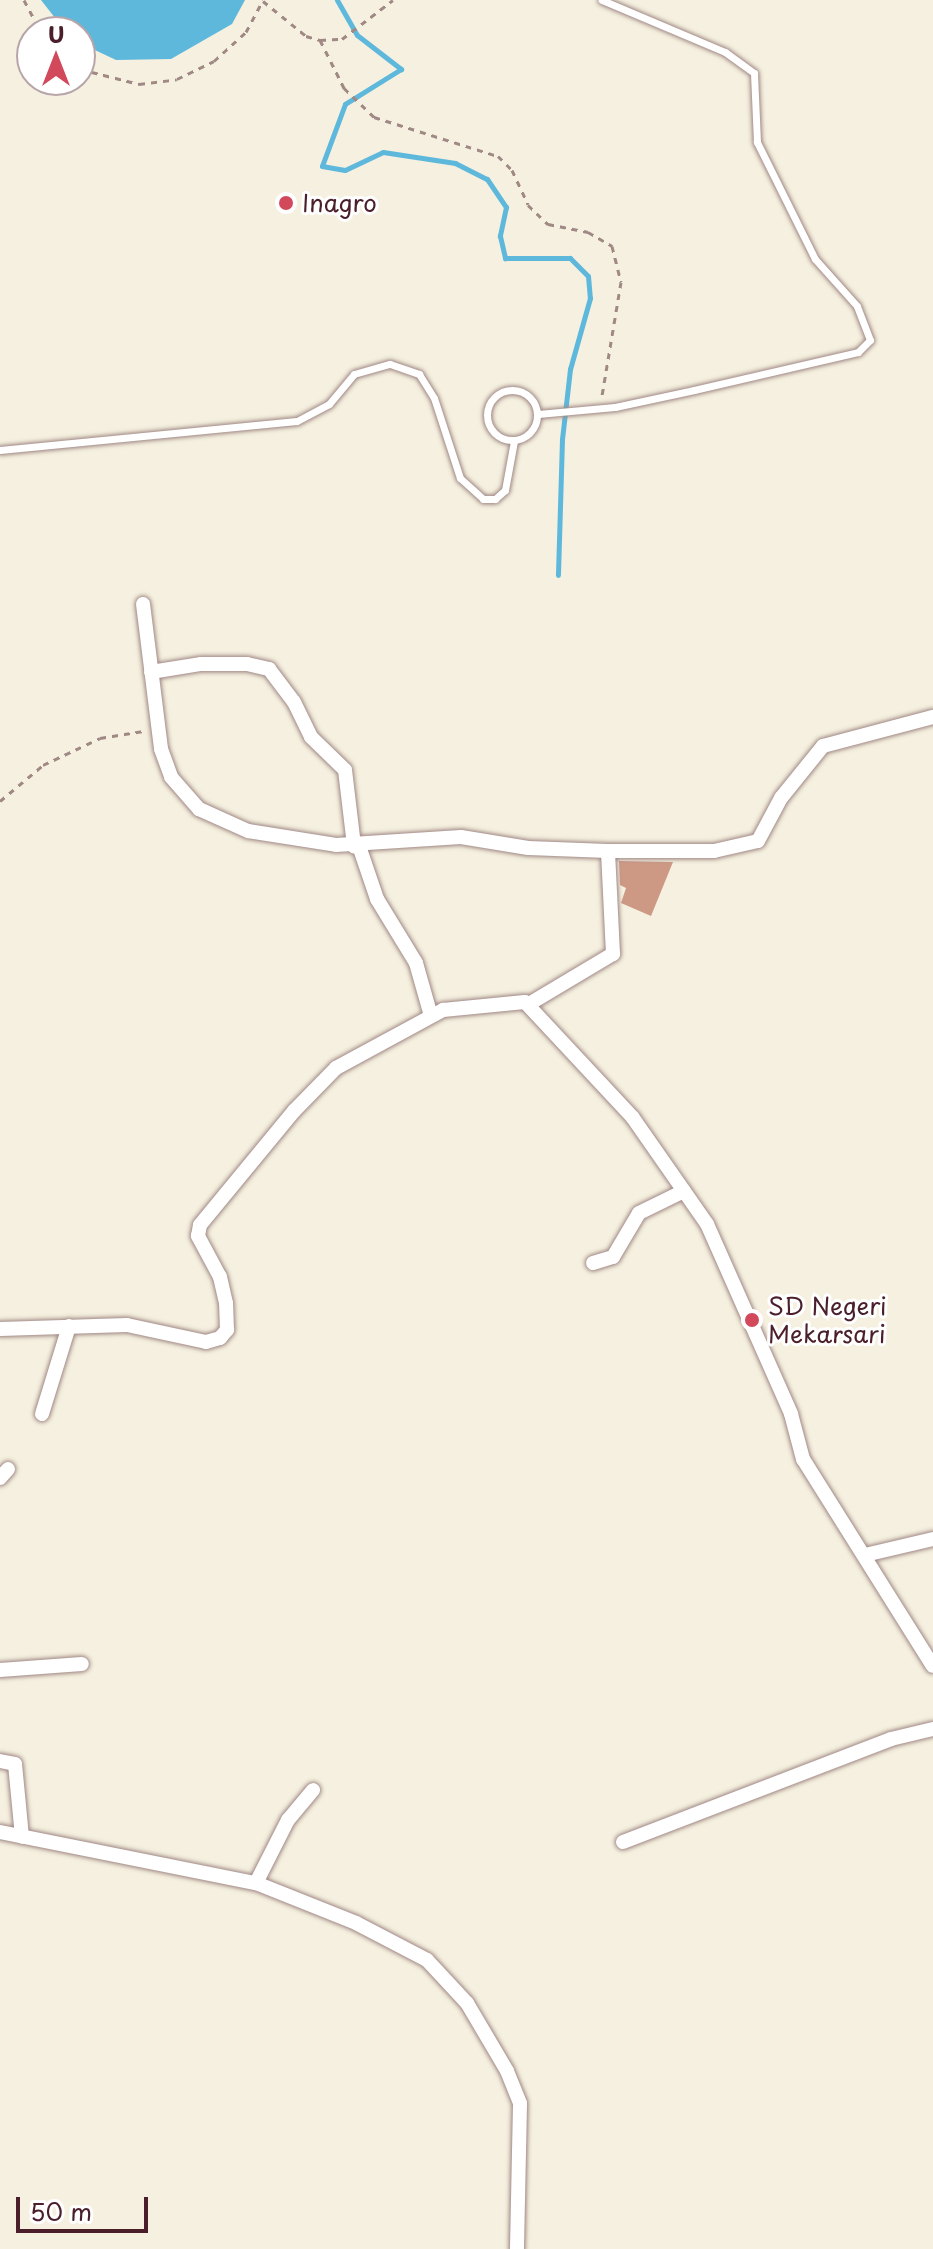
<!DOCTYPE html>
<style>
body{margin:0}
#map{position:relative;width:933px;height:2249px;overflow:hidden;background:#f5f0df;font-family:"Playpen Sans",sans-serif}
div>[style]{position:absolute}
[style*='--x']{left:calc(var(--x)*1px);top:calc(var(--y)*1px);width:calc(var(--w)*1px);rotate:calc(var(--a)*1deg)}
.water>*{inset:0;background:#5eb8dc}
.stream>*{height:5px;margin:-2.5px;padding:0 2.5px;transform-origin:2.5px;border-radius:2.5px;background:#5eb8dc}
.building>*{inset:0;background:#cd9985}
.path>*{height:3px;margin-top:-1.5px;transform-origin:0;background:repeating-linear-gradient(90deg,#a08885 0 6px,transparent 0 12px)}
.roads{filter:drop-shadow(0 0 2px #a08885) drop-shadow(0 0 2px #a08885)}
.lane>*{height:7px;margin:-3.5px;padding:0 3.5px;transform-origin:3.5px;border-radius:3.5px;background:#fff}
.lane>.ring{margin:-3.5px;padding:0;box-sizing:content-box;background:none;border:7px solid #fff;border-radius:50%}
.street>*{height:14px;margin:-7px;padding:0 7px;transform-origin:7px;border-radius:7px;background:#fff}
.dots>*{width:22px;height:22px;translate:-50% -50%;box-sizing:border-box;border:4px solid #fff;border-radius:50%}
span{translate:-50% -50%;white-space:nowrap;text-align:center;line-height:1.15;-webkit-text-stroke:6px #fff;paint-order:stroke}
.poi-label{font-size:24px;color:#4a1f2b}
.left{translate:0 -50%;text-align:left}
.north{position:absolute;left:16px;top:16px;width:80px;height:80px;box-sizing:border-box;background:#fff;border:2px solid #b7a5aa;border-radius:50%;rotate:0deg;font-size:22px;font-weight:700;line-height:32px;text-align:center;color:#4a1f2b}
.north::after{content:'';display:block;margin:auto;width:28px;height:36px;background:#d1495b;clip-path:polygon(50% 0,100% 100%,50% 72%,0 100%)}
.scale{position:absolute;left:16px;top:2197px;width:132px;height:36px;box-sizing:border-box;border:4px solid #4a1f2b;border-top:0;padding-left:10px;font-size:24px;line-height:28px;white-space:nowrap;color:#4a1f2b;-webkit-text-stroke:6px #fff;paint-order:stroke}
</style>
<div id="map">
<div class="water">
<div style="clip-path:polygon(41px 0,245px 0,232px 24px,171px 59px,116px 60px,80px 43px,80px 32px,66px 32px)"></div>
</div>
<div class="stream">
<div style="--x:337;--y:0;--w:40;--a:60.3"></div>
<div style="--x:357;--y:35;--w:56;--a:37.7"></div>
<div style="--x:401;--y:69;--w:66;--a:148"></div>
<div style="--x:345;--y:104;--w:66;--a:110.4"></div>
<div style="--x:322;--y:166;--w:23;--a:10"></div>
<div style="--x:345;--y:170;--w:42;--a:-25.3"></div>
<div style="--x:383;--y:152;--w:73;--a:8.7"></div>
<div style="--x:455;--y:163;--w:36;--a:27"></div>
<div style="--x:487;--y:179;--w:34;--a:56"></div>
<div style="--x:506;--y:207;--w:30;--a:102"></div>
<div style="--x:500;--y:236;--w:23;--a:77"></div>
<div style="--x:505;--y:258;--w:65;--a:0"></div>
<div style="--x:570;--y:258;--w:25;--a:45"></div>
<div style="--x:588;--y:276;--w:22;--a:85"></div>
<div style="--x:590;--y:298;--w:74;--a:105.7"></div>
<div style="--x:570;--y:369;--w:70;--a:96.5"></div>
<div style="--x:562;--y:439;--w:136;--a:91.7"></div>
</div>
<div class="building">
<div style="clip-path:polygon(619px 861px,673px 862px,651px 916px,621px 903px,626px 888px,620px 885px)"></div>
</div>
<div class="path">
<div style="--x:24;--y:0;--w:36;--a:62"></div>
<div style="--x:263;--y:1;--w:55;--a:39.1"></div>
<div style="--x:306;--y:36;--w:15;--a:16"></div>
<div style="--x:320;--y:40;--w:22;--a:-3"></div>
<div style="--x:342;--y:39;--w:64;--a:-37.4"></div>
<div style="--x:320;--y:40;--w:54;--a:63.4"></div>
<div style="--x:344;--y:88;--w:42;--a:44"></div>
<div style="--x:374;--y:117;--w:130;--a:17.5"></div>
<div style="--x:498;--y:156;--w:20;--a:45"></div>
<div style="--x:512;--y:170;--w:38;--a:65"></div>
<div style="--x:528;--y:205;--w:28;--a:44"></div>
<div style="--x:548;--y:224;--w:41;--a:11.3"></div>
<div style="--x:588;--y:232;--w:28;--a:30"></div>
<div style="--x:612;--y:246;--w:37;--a:76"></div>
<div style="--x:621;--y:282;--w:116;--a:99.5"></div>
<div style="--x:80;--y:69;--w:61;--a:14.3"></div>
<div style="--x:139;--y:84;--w:38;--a:-7"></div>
<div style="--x:177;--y:79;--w:41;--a:-25.9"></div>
<div style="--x:214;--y:61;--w:43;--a:-42.2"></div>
<div style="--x:246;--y:32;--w:36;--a:-62"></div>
<div style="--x:0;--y:801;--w:56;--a:-39.9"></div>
<div style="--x:43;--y:765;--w:63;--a:-25.3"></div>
<div style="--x:100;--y:738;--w:44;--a:-9.2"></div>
</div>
<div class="roads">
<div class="lane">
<div class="ring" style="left:487px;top:390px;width:43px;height:43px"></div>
<div style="--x:538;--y:414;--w:77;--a:-5.2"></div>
<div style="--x:615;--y:407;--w:81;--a:-12.1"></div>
<div style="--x:694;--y:390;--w:168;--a:-13"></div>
<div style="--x:858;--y:352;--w:17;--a:-45"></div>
<div style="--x:870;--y:340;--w:36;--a:-111"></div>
<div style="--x:857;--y:306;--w:63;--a:-131.8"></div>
<div style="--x:815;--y:259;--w:131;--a:-116.4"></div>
<div style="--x:757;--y:142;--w:69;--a:-92.5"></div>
<div style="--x:754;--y:73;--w:36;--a:-144"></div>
<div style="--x:725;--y:52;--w:134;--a:-157.1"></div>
<div style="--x:0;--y:450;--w:298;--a:-5.6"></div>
<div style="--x:297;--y:421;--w:36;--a:-28"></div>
<div style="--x:329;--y:404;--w:39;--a:-50"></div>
<div style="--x:354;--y:374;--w:37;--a:-16"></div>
<div style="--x:390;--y:364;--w:31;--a:19"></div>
<div style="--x:419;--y:374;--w:28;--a:58"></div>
<div style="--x:434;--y:398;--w:84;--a:72"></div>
<div style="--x:460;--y:478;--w:31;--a:42"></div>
<div style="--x:483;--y:499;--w:12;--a:0"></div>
<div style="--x:495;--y:499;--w:13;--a:-42"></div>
<div style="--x:505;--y:490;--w:50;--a:-79.6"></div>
</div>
<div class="street">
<div style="--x:143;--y:604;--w:146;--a:82.9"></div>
<div style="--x:161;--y:749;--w:30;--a:70"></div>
<div style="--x:171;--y:777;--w:43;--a:48.8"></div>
<div style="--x:199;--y:809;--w:54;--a:24.2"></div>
<div style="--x:248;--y:831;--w:89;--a:9"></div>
<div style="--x:336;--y:845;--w:125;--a:-3.7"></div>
<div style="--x:461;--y:837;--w:68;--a:9.3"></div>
<div style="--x:528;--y:848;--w:80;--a:2.1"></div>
<div style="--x:151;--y:672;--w:51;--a:-9.1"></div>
<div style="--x:201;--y:664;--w:46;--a:0"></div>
<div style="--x:247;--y:664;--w:23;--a:13"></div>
<div style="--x:269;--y:669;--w:41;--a:52.9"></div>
<div style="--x:294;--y:702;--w:39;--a:64"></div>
<div style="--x:311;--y:737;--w:47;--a:44.1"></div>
<div style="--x:345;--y:770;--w:77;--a:83.2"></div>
<div style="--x:359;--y:846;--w:56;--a:71.2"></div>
<div style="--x:377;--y:899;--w:75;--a:58.6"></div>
<div style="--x:416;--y:963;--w:55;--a:74.2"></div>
<div style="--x:529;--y:1004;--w:98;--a:-30.8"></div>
<div style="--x:613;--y:954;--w:103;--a:-92.8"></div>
<div style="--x:608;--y:851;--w:106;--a:0"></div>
<div style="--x:714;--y:851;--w:45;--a:-12.8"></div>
<div style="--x:758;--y:841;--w:49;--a:-61.9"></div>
<div style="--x:781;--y:798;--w:67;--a:-51.1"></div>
<div style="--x:823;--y:746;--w:114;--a:-14.8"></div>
<div style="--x:593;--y:1263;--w:21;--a:-17"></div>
<div style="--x:613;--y:1257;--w:51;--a:-59.4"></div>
<div style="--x:639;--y:1213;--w:50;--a:-26.1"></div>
<div style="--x:0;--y:1329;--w:127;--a:-1.8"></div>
<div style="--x:127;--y:1325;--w:81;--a:12.1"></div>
<div style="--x:206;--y:1342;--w:15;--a:-16"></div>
<div style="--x:220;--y:1338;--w:11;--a:-49"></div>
<div style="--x:227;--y:1330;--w:27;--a:-92"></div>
<div style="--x:226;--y:1303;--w:27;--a:-103"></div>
<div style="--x:220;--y:1277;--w:47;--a:-118.2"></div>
<div style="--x:198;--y:1236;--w:11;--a:-80"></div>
<div style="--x:200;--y:1225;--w:148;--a:-50.5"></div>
<div style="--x:294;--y:1111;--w:60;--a:-45.7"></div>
<div style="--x:336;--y:1068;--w:122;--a:-28.5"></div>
<div style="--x:443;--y:1010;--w:82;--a:-5.6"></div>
<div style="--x:525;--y:1002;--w:158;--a:47"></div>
<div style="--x:633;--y:1118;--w:129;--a:55.1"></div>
<div style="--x:707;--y:1224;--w:208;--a:66.1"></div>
<div style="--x:791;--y:1414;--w:47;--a:75.1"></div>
<div style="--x:803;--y:1459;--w:244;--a:57.9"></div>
<div style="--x:42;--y:1414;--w:92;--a:-72.9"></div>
<div style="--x:0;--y:1478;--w:12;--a:-48"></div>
<div style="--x:865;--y:1555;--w:70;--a:-13.2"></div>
<div style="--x:0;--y:1670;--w:82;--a:-4.2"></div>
<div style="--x:0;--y:1761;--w:15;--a:11"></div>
<div style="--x:15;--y:1764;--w:73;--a:84.5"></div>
<div style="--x:0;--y:1832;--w:261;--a:11.3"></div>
<div style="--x:256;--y:1883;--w:108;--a:21.8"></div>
<div style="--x:356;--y:1923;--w:80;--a:27.5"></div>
<div style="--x:427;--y:1960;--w:59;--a:47.1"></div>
<div style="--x:467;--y:2003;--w:79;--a:59.5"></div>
<div style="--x:507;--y:2071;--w:35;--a:68"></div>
<div style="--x:520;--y:2104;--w:145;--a:91.2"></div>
<div style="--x:623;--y:1842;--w:287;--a:-21"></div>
<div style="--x:891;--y:1739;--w:43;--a:-13.4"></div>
<div style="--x:256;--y:1883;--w:71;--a:-63.1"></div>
<div style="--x:288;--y:1820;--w:39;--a:-50"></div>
</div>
</div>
<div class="dots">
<div style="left:286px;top:203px;background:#d1495b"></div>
<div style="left:752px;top:1320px;background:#d1495b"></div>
</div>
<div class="poi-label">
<span class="left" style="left:302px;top:203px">Inagro</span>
<span class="left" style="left:768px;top:1320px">SD Negeri<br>Mekarsari</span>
</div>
<div class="north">U</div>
<div class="scale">50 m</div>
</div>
